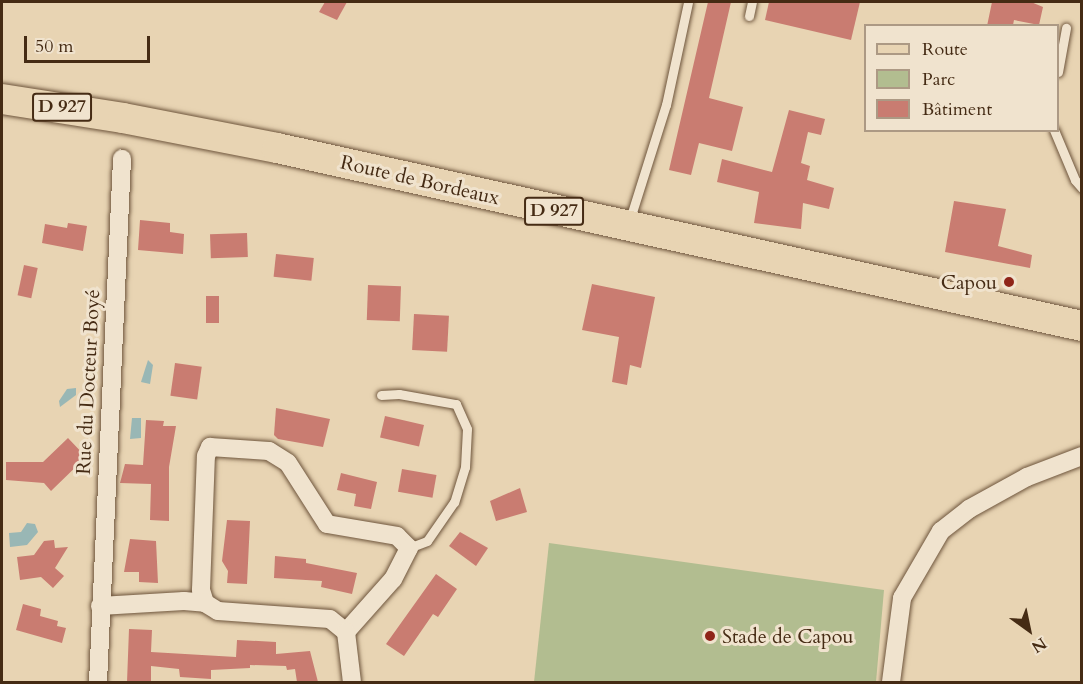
<!DOCTYPE html>
<meta charset="utf-8">
<style>
body{margin:0}
#map{position:relative;width:1083px;height:684px;overflow:hidden;background:#e8d4b3;font-family:Cardo,serif}
div>[style]{position:absolute}
[style*='--x']{left:calc(var(--x)*1px);top:calc(var(--y)*1px);width:calc(var(--w)*1px);rotate:calc(var(--a)*1deg)}
.green>*{inset:0;background:#b2bd90}
.water>*{inset:0;background:#99b7b5}
.building>*{inset:0;background:#c97c71;transform-origin:0 0}
.roads{filter:drop-shadow(0 0 2px #6e553c) drop-shadow(0 0 2px #6e553c)}
.service>*{height:9px;margin:-4.5px;padding:0 4.5px;transform-origin:4.5px;border-radius:4.5px;background:#f0e3ce}
.minor>*{height:18px;margin:-9px;padding:0 9px;transform-origin:9px;border-radius:9px;background:#f0e3ce}
.primary>*{height:30px;margin:-15px;padding:0 15px;transform-origin:15px;border-radius:15px;background:#e8d4b3}
.dots>*{width:16px;height:16px;translate:-50% -50%;box-sizing:border-box;border:3px solid #f0e3ce;border-radius:50%}
span{translate:-50% -50%;white-space:nowrap;text-align:center;line-height:1.15;-webkit-text-stroke:6px #f0e3ce;paint-order:stroke}
.shield-label span{padding:2px 4px;background:#f0e3ce;border:2px solid;border-radius:4px;-webkit-text-stroke-width:0}
.shield-label{font-size:18px;color:#452b14;font-weight:700}
.street-label{font-size:20px;color:#452b14}
.poi-label{font-size:20px;color:#452b14}
.right{translate:-100% -50%;text-align:right}
.left{translate:0 -50%;text-align:left}
.frame{position:absolute;inset:0;border:3px solid #452b14;pointer-events:none}
.legend{position:absolute;left:864px;top:24px;width:195px;height:108px;box-sizing:border-box;background:#f0e3ce;border:2px solid #ac9984;margin:0;padding:8px 10px;list-style:none;font-size:18px;color:#452b14}
.legend li{display:flex;align-items:center;gap:12px;height:30px}
.legend b{width:30px;border:2px solid #ac9984}
.north{position:absolute;left:999px;top:600px;width:60px;height:60px;-webkit-text-stroke:4px #f0e3ce;paint-order:stroke;rotate:147deg;font-size:16px;font-weight:700;line-height:24px;text-align:center;color:#452b14}
.north::after{content:'';display:block;margin:auto;width:21px;height:27px;background:#452b14;clip-path:polygon(50% 0,100% 100%,50% 72%,0 100%)}
.scale{position:absolute;left:24px;top:36px;width:126px;height:27px;box-sizing:border-box;border:3px solid #452b14;border-top:0;padding-left:8px;font-size:18px;line-height:21px;white-space:nowrap;color:#452b14;-webkit-text-stroke:4px #f0e3ce;paint-order:stroke}
</style>
<div id="map">
<div class="green">
<div style="clip-path:polygon(549px 543px,884px 590px,876px 682px,534px 682px)"></div>
</div>
<div class="water">
<div style="clip-path:polygon(148px 360px,153px 365px,150px 384px,141px 382px)"></div>
<div style="clip-path:polygon(76px 388px,76px 395px,60px 407px,59px 401px,67px 389px)"></div>
<div style="clip-path:polygon(132px 418px,141px 418px,141px 438px,130px 439px)"></div>
<div style="clip-path:polygon(27px 523px,35px 524px,38px 532px,27px 545px,10px 547px,9px 533px,21px 532px)"></div>
</div>
<div class="building">
<div style="clip-path:polygon(325px 2px,347px 2px,337px 20px,319px 12px)"></div>
<div style="clip-path:polygon(708px 2px,731px 2px,709px 98px,743px 107px,732px 151px,699px 143px,691px 175px,669px 170px)"></div>
<div style="clip-path:polygon(769px 2px,860px 2px,851px 40px,765px 20px)"></div>
<div style="clip-path:polygon(992px 2px,1031px 2px,1043px 7px,1039px 25px,1014px 20px,1013px 25px,987px 26px)"></div>
<div style="clip-path:polygon(789px 110px,825px 119px,821px 135px,808px 132px,801px 163px,810px 166px,807px 180px,834px 188px,829px 209px,803px 203px,801px 229px,754px 223px,759px 192px,717px 182px,722px 159px,772px 172px)"></div>
<div style="clip-path:polygon(954px 201px,1006px 209px,998px 246px,1032px 255px,1030px 268px,945px 252px)"></div>
<div style="clip-path:polygon(140px 220px,170px 223px,170px 232px,184px 234px,183px 254px,138px 250px)"></div>
<div style="clip-path:polygon(68px 223px,87px 226px,83px 251px,42px 243px,45px 224px,67px 228px)"></div>
<div style="left:247px;top:233px;width:24px;height:37px;rotate:88deg"></div>
<div style="left:276px;top:254px;width:38px;height:23px;rotate:6deg"></div>
<div style="left:24px;top:265px;width:14px;height:31px;rotate:12deg"></div>
<div style="clip-path:polygon(592px 284px,655px 297px,641px 368px,630px 365px,627px 385px,612px 382px,619px 337px,582px 330px)"></div>
<div style="left:368px;top:285px;width:33px;height:35px;rotate:2deg"></div>
<div style="left:206px;top:296px;width:13px;height:27px"></div>
<div style="left:414px;top:314px;width:35px;height:36px;rotate:3deg"></div>
<div style="left:175px;top:363px;width:27px;height:33px;rotate:8deg"></div>
<div style="clip-path:polygon(276px 408px,330px 419px,323px 447px,278px 439px,274px 435px)"></div>
<div style="left:385px;top:416px;width:40px;height:22px;rotate:13deg"></div>
<div style="clip-path:polygon(146px 420px,164px 421px,163px 426px,176px 426px,169px 467px,169px 521px,150px 520px,151px 484px,120px 483px,125px 464px,143px 465px)"></div>
<div style="clip-path:polygon(68px 438px,86px 457px,51px 491px,44px 483px,6px 480px,6px 462px,43px 462px)"></div>
<div style="left:402px;top:469px;width:35px;height:23px;rotate:10deg"></div>
<div style="clip-path:polygon(341px 473px,377px 482px,371px 509px,354px 506px,356px 494px,337px 490px)"></div>
<div style="clip-path:polygon(520px 488px,527px 512px,496px 521px,490px 501px)"></div>
<div style="clip-path:polygon(227px 520px,250px 521px,247px 584px,227px 583px,228px 571px,222px 561px)"></div>
<div style="clip-path:polygon(460px 532px,488px 548px,476px 566px,449px 546px)"></div>
<div style="clip-path:polygon(130px 539px,156px 541px,158px 583px,139px 582px,139px 572px,124px 572px)"></div>
<div style="clip-path:polygon(54px 540px,55px 548px,68px 547px,55px 568px,64px 576px,53px 588px,41px 577px,20px 580px,17px 557px,34px 555px,44px 541px)"></div>
<div style="clip-path:polygon(275px 556px,306px 559px,306px 563px,357px 573px,352px 594px,321px 587px,322px 581px,274px 578px)"></div>
<div style="clip-path:polygon(436px 574px,457px 589px,438px 617px,433px 614px,404px 656px,386px 644px)"></div>
<div style="clip-path:polygon(23px 604px,41px 609px,40px 616px,58px 621px,57px 626px,66px 628px,62px 643px,16px 630px)"></div>
<div style="clip-path:polygon(129px 629px,152px 630px,151px 652px,236px 657px,237px 640px,276px 642px,276px 654px,310px 651px,318px 682px,297px 682px,295px 669px,287px 670px,286px 666px,250px 665px,250px 668px,211px 670px,211px 679px,180px 677px,179px 669px,151px 666px,151px 682px,127px 682px)"></div>
</div>
<div class="roads">
<div class="service">
<div style="--x:749;--y:16;--w:14;--a:-78"></div>
<div style="--x:1058;--y:72;--w:45;--a:-79.7"></div>
<div style="--x:1054;--y:130;--w:54;--a:67.2"></div>
<div style="--x:1075;--y:180;--w:11;--a:49"></div>
<div style="--x:629;--y:222;--w:123;--a:-72.5"></div>
<div style="--x:666;--y:105;--w:105;--a:-77.9"></div>
<div style="--x:381;--y:395;--w:18;--a:-3"></div>
<div style="--x:399;--y:394;--w:58;--a:10"></div>
<div style="--x:456;--y:404;--w:27;--a:66"></div>
<div style="--x:467;--y:429;--w:38;--a:93"></div>
<div style="--x:465;--y:467;--w:37;--a:107"></div>
<div style="--x:454;--y:502;--w:47;--a:124.7"></div>
<div style="--x:427;--y:541;--w:19;--a:159"></div>
</div>
<div class="minor">
<div style="--x:205;--y:603;--w:14;--a:-107"></div>
<div style="--x:201;--y:590;--w:134;--a:-87.9"></div>
<div style="--x:206;--y:456;--w:10;--a:-66"></div>
<div style="--x:210;--y:447;--w:59;--a:3.9"></div>
<div style="--x:269;--y:451;--w:22;--a:32"></div>
<div style="--x:288;--y:463;--w:72;--a:57.4"></div>
<div style="--x:327;--y:524;--w:71;--a:9.7"></div>
<div style="--x:397;--y:536;--w:17;--a:45"></div>
<div style="--x:409;--y:548;--w:35;--a:117"></div>
<div style="--x:393;--y:579;--w:71;--a:131.6"></div>
<div style="--x:100;--y:606;--w:84;--a:-3.4"></div>
<div style="--x:184;--y:601;--w:21;--a:5"></div>
<div style="--x:205;--y:603;--w:15;--a:32"></div>
<div style="--x:218;--y:611;--w:112;--a:4.1"></div>
<div style="--x:330;--y:619;--w:21;--a:39"></div>
<div style="--x:346;--y:632;--w:50;--a:83.2"></div>
<div style="--x:98;--y:682;--w:524;--a:-87.37"></div>
<div style="--x:891;--y:682;--w:85;--a:-82.5"></div>
<div style="--x:902;--y:598;--w:78;--a:-59.8"></div>
<div style="--x:941;--y:531;--w:36;--a:-38"></div>
<div style="--x:969;--y:509;--w:66;--a:-28.9"></div>
<div style="--x:1027;--y:477;--w:59;--a:-20.9"></div>
</div>
<div class="primary">
<div style="--x:2;--y:99;--w:122;--a:8.9"></div>
<div style="--x:123;--y:118;--w:157;--a:11"></div>
<div style="--x:277;--y:148;--w:824;--a:12.47"></div>
</div>
</div>
<div class="dots">
<div style="left:1009px;top:282px;background:#8f2418"></div>
<div style="left:710px;top:636px;background:#8f2418"></div>
</div>
<div class="shield-label">
<span style="left:62px;top:107px">D 927</span>
<span style="left:554px;top:211px">D 927</span>
</div>
<div class="street-label">
<span style="left:420px;top:180px;rotate:13deg">Route de Bordeaux</span>
<span style="left:88px;top:382px;rotate:-87deg">Rue du Docteur Boyé</span>
</div>
<div class="poi-label">
<span class="right" style="left:997px;top:282px">Capou</span>
<span class="left" style="left:722px;top:636px">Stade de Capou</span>
</div>
<div class="frame"></div>
<ul class="legend">
<li><b style="height:8px;background:#e8d4b3"></b>Route</li>
<li><b style="height:16px;background:#b2bd90"></b>Parc</li>
<li><b style="height:16px;background:#c97c71"></b>Bâtiment</li>
</ul>
<div class="north">N</div>
<div class="scale">50 m</div>
</div>
